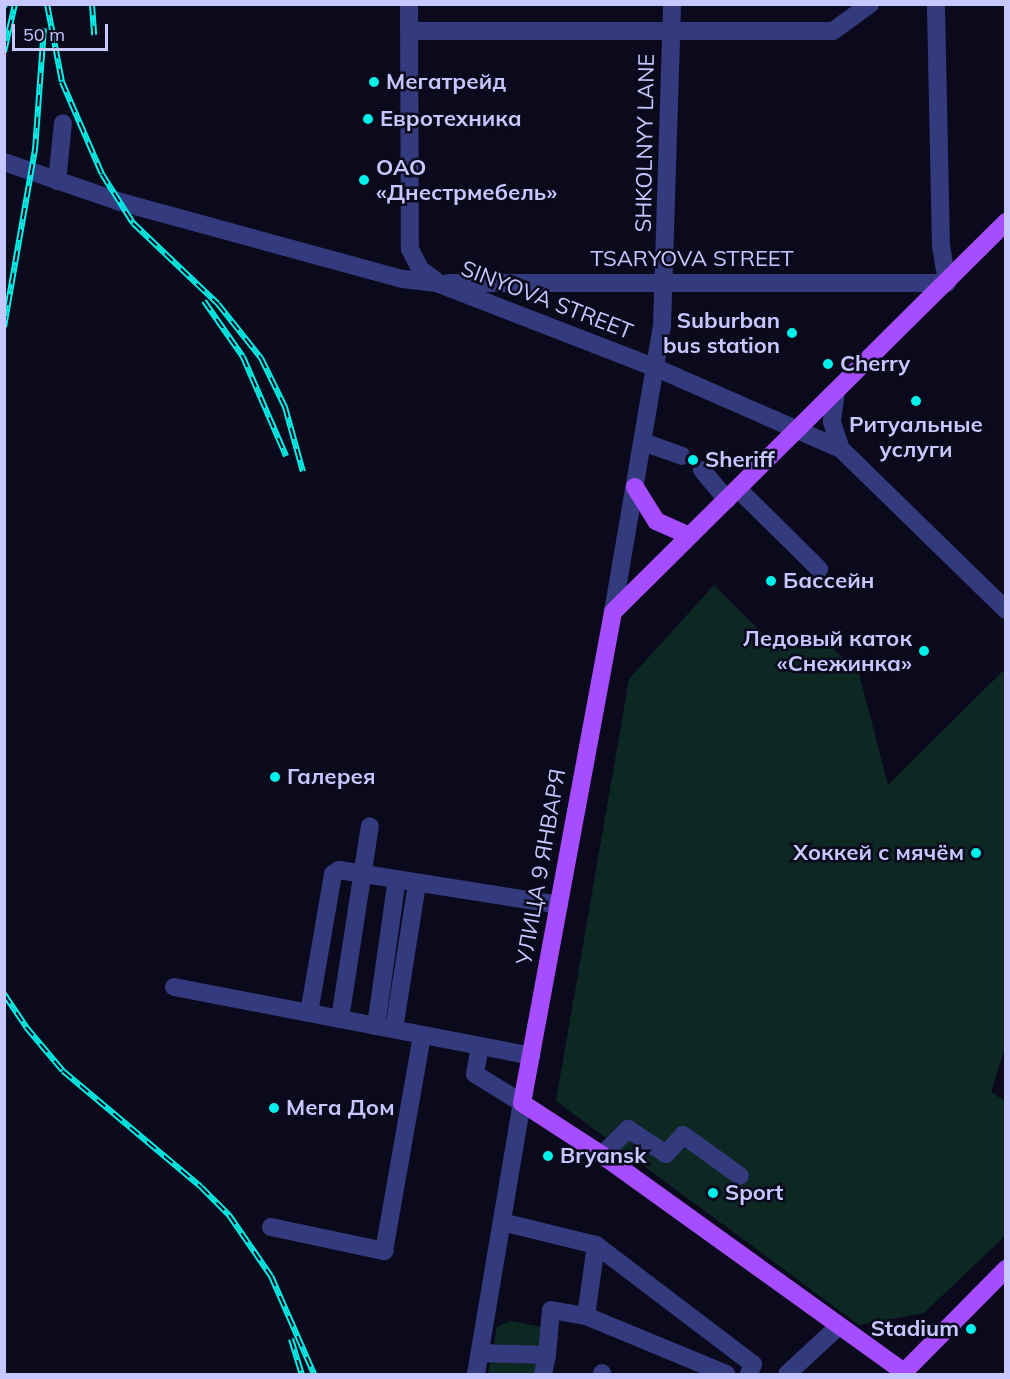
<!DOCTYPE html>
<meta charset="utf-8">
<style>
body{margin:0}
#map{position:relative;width:1010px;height:1379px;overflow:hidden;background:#0b0a1d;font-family:Mulish,sans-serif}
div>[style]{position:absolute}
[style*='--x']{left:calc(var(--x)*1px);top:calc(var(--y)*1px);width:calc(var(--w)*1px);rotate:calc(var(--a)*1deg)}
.green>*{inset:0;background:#0d2723}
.minor>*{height:18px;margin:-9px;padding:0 9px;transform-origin:9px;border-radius:9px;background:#333a7e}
.major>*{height:18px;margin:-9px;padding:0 9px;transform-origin:9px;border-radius:9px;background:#a54dff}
.rail>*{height:6px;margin-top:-3px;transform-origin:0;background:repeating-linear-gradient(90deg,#0b0a1d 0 11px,#00f1e9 0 22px);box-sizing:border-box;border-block:2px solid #00f1e9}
.dots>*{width:16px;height:16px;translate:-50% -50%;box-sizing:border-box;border:3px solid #0b0a1d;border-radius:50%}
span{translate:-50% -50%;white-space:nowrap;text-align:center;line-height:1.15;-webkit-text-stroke:5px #0b0a1d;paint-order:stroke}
.poi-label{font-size:22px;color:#c6c7ff;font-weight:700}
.left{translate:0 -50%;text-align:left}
.right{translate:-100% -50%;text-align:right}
.street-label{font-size:22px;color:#c6c7ff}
.frame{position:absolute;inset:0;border:6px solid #c6c7ff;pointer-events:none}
.scale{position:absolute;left:12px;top:24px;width:96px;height:27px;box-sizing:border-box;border:3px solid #c6c7ff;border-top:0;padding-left:8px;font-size:18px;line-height:21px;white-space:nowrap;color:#c6c7ff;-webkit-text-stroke:4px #0b0a1d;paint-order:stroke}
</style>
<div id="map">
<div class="green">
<div style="clip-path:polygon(714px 585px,778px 649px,823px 640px,858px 670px,888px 785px,1005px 669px,1006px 1044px,991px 1092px,1005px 1101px,1005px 1236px,924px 1313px,859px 1325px,556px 1101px,629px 679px)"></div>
<div style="clip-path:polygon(510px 1321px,543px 1327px,540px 1374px,488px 1374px,497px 1327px)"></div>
</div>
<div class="minor">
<div style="--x:409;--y:4;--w:245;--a:89.8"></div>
<div style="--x:410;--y:249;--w:22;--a:63"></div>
<div style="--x:420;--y:269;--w:20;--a:37"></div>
<div style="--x:409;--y:31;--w:424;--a:0"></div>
<div style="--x:833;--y:31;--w:46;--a:-36.1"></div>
<div style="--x:4;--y:162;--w:120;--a:19"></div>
<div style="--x:117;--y:201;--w:296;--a:15.3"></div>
<div style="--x:403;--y:279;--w:34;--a:7"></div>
<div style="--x:437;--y:283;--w:233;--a:21.2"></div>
<div style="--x:654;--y:367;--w:204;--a:23.7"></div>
<div style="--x:841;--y:449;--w:231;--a:44.3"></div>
<div style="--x:57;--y:181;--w:58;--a:-84.1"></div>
<div style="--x:448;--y:283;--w:499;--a:0"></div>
<div style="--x:947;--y:283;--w:36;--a:-99"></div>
<div style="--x:941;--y:247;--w:243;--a:-91.2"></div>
<div style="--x:836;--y:392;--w:30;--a:98"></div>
<div style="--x:832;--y:422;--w:28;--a:72"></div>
<div style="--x:643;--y:442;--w:41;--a:19.7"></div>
<div style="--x:702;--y:470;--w:39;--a:50"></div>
<div style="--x:738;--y:489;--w:114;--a:44.6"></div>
<div style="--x:613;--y:612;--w:290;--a:-80.3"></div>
<div style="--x:662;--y:326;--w:322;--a:-88.2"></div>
<div style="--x:174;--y:987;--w:364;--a:10.9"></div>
<div style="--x:309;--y:1013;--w:141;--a:-80.2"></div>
<div style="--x:333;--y:874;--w:7;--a:-34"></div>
<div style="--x:339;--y:870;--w:223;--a:9"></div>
<div style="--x:340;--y:1019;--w:195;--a:-81.2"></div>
<div style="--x:376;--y:1026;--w:148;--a:-81.9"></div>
<div style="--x:394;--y:1029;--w:148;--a:-81"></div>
<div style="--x:602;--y:1155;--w:37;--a:-45"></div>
<div style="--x:628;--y:1129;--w:45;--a:33.3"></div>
<div style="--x:666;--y:1154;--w:25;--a:-48"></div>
<div style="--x:683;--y:1135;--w:70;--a:35.7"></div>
<div style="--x:271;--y:1227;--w:116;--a:12"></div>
<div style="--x:384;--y:1251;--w:219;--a:-80"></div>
<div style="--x:596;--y:1245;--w:197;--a:37.2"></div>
<div style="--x:753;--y:1364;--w:11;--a:112"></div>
<div style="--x:586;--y:1316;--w:152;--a:22.5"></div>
<div style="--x:480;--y:1353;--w:67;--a:1.7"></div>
<div style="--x:547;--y:1355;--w:45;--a:-84.9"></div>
<div style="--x:551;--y:1310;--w:36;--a:10"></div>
<div style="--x:586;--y:1316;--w:72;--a:-82"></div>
<div style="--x:596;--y:1245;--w:97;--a:-166.3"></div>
<div style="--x:476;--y:1374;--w:275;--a:-80.4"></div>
<div style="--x:522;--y:1103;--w:55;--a:-148.3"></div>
<div style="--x:475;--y:1074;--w:28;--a:-80"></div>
<div style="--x:543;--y:1374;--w:19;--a:-78"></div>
<div style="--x:602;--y:1374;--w:1;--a:-90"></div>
<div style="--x:787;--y:1374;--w:69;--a:-42.7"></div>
</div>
<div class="major">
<div style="--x:635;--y:487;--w:40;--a:58"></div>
<div style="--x:656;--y:521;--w:36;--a:24"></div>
<div style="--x:904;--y:1372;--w:372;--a:-144.3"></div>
<div style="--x:602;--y:1155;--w:95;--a:-147"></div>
<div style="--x:522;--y:1103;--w:499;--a:-79.5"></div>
<div style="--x:613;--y:612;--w:554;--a:-44.78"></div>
<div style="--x:902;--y:1374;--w:148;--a:-45.3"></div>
</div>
<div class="rail">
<div style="--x:47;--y:4;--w:79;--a:79.1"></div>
<div style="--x:62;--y:82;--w:100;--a:66.5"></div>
<div style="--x:102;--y:174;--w:58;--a:57.7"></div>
<div style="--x:133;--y:223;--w:117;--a:43.6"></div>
<div style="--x:218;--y:304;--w:69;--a:51.5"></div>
<div style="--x:261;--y:358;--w:55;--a:63.9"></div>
<div style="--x:285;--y:407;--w:67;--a:74.5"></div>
<div style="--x:92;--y:4;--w:31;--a:86"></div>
<div style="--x:4;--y:7;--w:3;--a:-72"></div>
<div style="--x:4;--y:52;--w:49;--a:-77.1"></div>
<div style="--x:204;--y:301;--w:68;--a:55.1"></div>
<div style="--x:243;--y:357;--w:108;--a:66.5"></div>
<div style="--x:4;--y:327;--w:180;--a:-80.1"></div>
<div style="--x:35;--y:150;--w:122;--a:-85.8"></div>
<div style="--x:4;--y:994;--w:40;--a:56"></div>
<div style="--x:26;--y:1027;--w:57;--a:49.9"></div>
<div style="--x:63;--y:1071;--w:180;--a:40"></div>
<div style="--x:201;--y:1187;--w:40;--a:45"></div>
<div style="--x:229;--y:1215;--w:74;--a:55.5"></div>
<div style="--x:271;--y:1276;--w:107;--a:66.3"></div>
<div style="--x:291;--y:1339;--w:37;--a:73"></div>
</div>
<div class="dots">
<div style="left:374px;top:82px;background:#00f1e9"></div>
<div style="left:368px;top:119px;background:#00f1e9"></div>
<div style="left:364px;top:180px;background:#00f1e9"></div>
<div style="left:792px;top:333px;background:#00f1e9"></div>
<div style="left:828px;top:364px;background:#00f1e9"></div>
<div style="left:916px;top:401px;background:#00f1e9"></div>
<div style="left:693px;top:460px;background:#00f1e9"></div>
<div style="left:771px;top:581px;background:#00f1e9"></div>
<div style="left:924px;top:651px;background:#00f1e9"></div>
<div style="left:275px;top:777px;background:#00f1e9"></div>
<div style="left:976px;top:853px;background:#00f1e9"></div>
<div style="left:274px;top:1108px;background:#00f1e9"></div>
<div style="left:548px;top:1156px;background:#00f1e9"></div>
<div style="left:713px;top:1193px;background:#00f1e9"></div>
<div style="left:971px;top:1329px;background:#00f1e9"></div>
</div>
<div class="poi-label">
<span class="left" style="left:386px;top:82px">Мегатрейд</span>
<span class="left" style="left:380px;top:119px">Евротехника</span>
<span class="left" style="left:376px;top:180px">ОАО<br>«Днестрмебель»</span>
<span class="right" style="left:780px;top:333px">Suburban<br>bus station</span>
<span class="left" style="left:840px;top:364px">Cherry</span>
<span style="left:916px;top:437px">Ритуальные<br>услуги</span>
<span class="left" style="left:705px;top:460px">Sheriff</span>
<span class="left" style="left:783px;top:581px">Бассейн</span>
<span class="right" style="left:912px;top:651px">Ледовый каток<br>«Снежинка»</span>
<span class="left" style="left:287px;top:777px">Галерея</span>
<span class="right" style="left:964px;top:853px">Хоккей с мячём</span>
<span class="left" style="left:286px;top:1108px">Мега Дом</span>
<span class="left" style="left:560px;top:1156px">Bryansk</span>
<span class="left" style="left:725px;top:1193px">Sport</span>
<span class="right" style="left:959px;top:1329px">Stadium</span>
</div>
<div class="street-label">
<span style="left:645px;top:143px;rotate:-89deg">SHKOLNYY LANE</span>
<span style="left:692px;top:259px">TSARYOVA STREET</span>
<span style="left:547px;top:300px;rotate:21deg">SINYOVA STREET</span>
<span style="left:541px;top:867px;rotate:-80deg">УЛИЦА 9 ЯНВАРЯ</span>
</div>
<div class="frame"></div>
<div class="scale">50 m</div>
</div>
